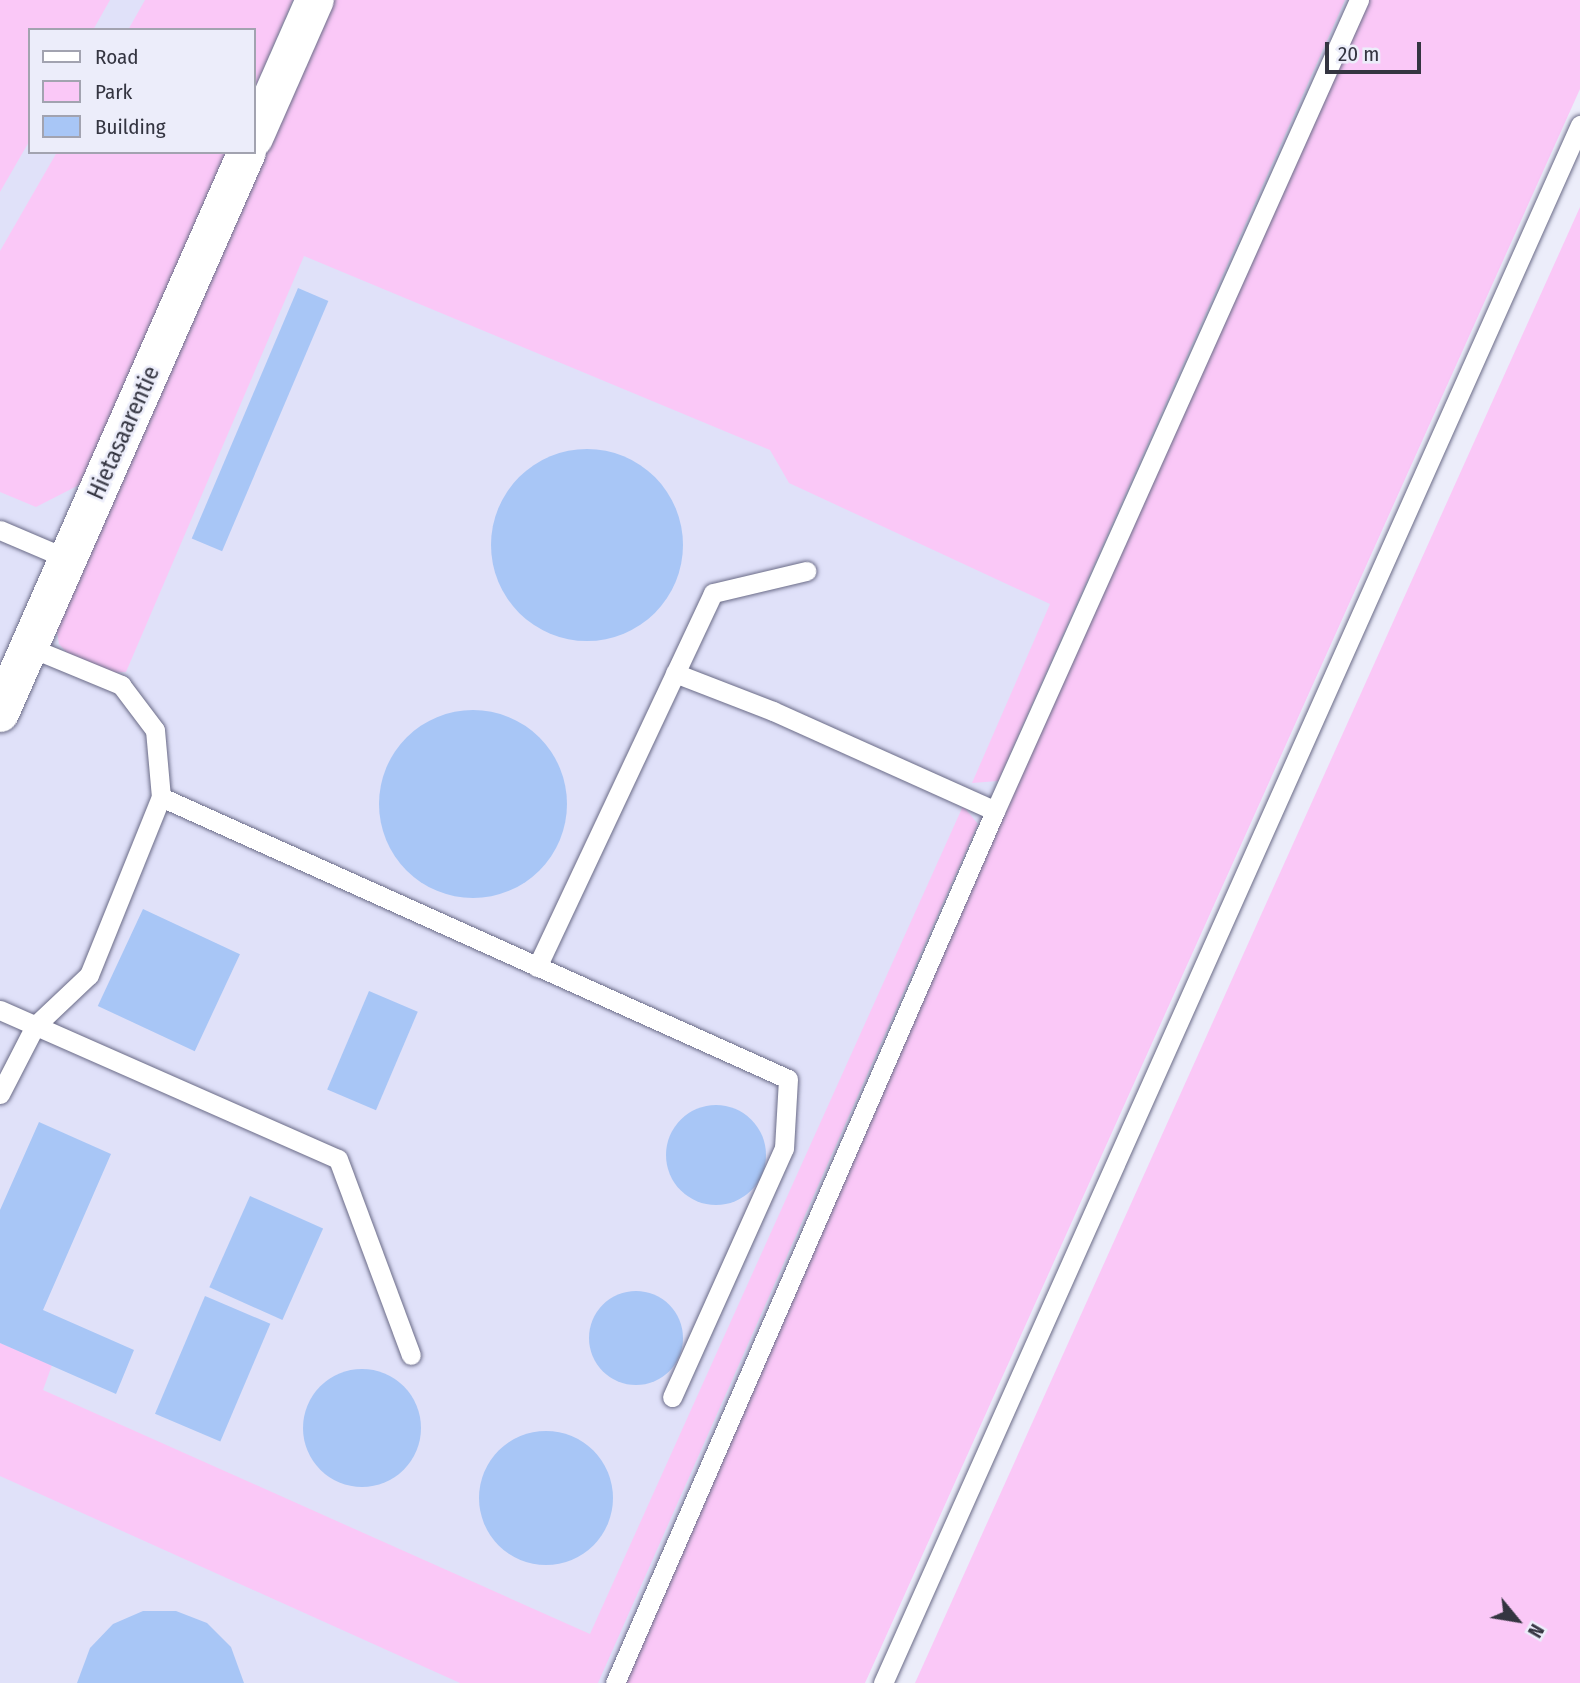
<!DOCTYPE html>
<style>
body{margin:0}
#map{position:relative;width:1580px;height:1683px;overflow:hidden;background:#ecedfa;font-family:"Fira Sans Condensed",sans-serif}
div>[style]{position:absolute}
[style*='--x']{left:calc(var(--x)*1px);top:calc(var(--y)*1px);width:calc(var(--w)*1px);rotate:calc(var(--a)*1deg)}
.built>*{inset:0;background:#e0e1f9}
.green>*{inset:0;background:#fac8f7}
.building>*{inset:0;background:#a8c6f6;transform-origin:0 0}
.round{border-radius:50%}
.roads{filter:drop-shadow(0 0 2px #6a6b87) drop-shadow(0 0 2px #6a6b87)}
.service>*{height:19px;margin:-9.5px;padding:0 9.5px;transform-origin:9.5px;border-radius:9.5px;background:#fff}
.minor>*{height:38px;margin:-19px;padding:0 19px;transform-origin:19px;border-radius:19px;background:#fff}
span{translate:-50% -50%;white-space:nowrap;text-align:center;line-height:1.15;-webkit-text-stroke:5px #ecedfa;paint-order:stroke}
.street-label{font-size:24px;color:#343541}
.legend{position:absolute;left:28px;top:28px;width:228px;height:126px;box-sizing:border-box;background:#ecedfa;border:2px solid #a2a3b0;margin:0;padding:9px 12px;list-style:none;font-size:21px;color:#343541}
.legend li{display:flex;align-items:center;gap:14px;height:35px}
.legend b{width:35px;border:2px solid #a2a3b0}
.north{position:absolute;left:1482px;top:1585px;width:70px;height:70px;-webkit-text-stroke:5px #ecedfa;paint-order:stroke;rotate:120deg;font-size:19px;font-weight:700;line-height:28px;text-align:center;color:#343541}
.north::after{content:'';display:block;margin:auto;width:24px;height:32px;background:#343541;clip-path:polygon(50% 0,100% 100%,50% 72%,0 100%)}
.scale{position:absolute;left:1325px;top:42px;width:96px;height:32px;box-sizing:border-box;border:4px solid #343541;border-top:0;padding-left:9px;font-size:21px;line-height:24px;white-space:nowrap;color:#343541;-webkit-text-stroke:5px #ecedfa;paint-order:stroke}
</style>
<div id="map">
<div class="built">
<div style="clip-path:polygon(evenodd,0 0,1413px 0,685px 1683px,0 1683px,0 0,30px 30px,254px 30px,254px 152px,30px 152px,30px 30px)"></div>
</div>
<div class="green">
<div style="clip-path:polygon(0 0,110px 0,93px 30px,30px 30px,30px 140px,0 192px)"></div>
<div style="clip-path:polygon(145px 0,293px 0,254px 90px,254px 30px,128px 30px)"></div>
<div style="clip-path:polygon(332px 0,1345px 0,998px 781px,972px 783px,1050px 604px,789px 483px,770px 450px,304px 256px,126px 672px,111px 673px,71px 657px,59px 644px,56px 626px)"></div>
<div style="clip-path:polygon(1359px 0,1580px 0,1580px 89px,865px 1683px,619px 1683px)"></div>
<div style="clip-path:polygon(57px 152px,226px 152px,81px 484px,36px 507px,0 492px,0 251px)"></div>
<div style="clip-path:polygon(1580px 207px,1580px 1683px,915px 1683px)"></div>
<div style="clip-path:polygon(963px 806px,978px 824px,598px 1683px,460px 1683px,0 1476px,0 1343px,52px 1365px,43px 1390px,590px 1634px)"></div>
</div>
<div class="building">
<div style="left:298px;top:288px;width:33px;height:272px;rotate:23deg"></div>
<div class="round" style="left:491px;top:449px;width:192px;height:192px"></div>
<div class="round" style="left:379px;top:710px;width:188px;height:188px"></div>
<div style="left:143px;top:909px;width:107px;height:107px;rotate:25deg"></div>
<div style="left:369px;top:991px;width:53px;height:107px;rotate:23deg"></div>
<div class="round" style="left:666px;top:1105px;width:100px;height:100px"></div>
<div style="clip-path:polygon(39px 1122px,111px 1154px,43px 1310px,134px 1350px,116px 1394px,0 1343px,0 1210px)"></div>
<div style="left:250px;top:1196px;width:80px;height:100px;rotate:24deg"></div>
<div class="round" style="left:589px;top:1291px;width:94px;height:94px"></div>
<div style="left:205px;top:1296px;width:71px;height:128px;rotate:23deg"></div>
<div class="round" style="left:303px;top:1369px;width:118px;height:118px"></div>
<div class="round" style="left:479px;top:1431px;width:134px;height:134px"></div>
<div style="clip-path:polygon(143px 1611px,176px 1611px,207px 1623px,231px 1647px,244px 1683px,77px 1683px,90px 1648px,113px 1624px)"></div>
</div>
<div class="roads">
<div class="service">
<div style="--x:0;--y:530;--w:74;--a:23.1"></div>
<div style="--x:29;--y:647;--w:100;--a:22.4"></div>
<div style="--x:121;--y:685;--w:56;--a:52.9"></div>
<div style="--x:155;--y:730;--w:67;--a:84.9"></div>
<div style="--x:161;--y:797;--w:687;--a:24.22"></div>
<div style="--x:788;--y:1079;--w:69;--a:93.3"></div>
<div style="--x:784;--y:1148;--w:273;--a:114.2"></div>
<div style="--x:675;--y:673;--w:105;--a:21.2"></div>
<div style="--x:773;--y:711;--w:243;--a:24.2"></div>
<div style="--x:537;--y:967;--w:413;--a:-64.8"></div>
<div style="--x:713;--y:593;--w:96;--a:-13.3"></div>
<div style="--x:0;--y:1010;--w:369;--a:23.8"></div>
<div style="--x:338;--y:1159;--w:209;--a:69.6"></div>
<div style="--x:0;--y:1094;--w:76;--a:-62.8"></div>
<div style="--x:35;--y:1026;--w:74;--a:-43.4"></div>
<div style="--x:89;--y:975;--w:192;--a:-68"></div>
<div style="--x:615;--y:1683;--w:951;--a:-66.45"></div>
<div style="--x:995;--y:811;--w:889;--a:-65.83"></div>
<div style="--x:883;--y:1683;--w:1707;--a:-65.9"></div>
</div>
<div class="minor">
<div style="--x:254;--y:138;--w:151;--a:-66.2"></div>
<div style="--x:0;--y:713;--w:613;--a:-66.24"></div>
</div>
</div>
<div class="street-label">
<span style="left:124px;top:433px;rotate:-66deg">Hietasaarentie</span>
</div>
<ul class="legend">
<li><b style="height:9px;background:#fff"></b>Road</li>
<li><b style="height:19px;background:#fac8f7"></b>Park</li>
<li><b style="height:19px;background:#a8c6f6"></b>Building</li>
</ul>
<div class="north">N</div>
<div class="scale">20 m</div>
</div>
